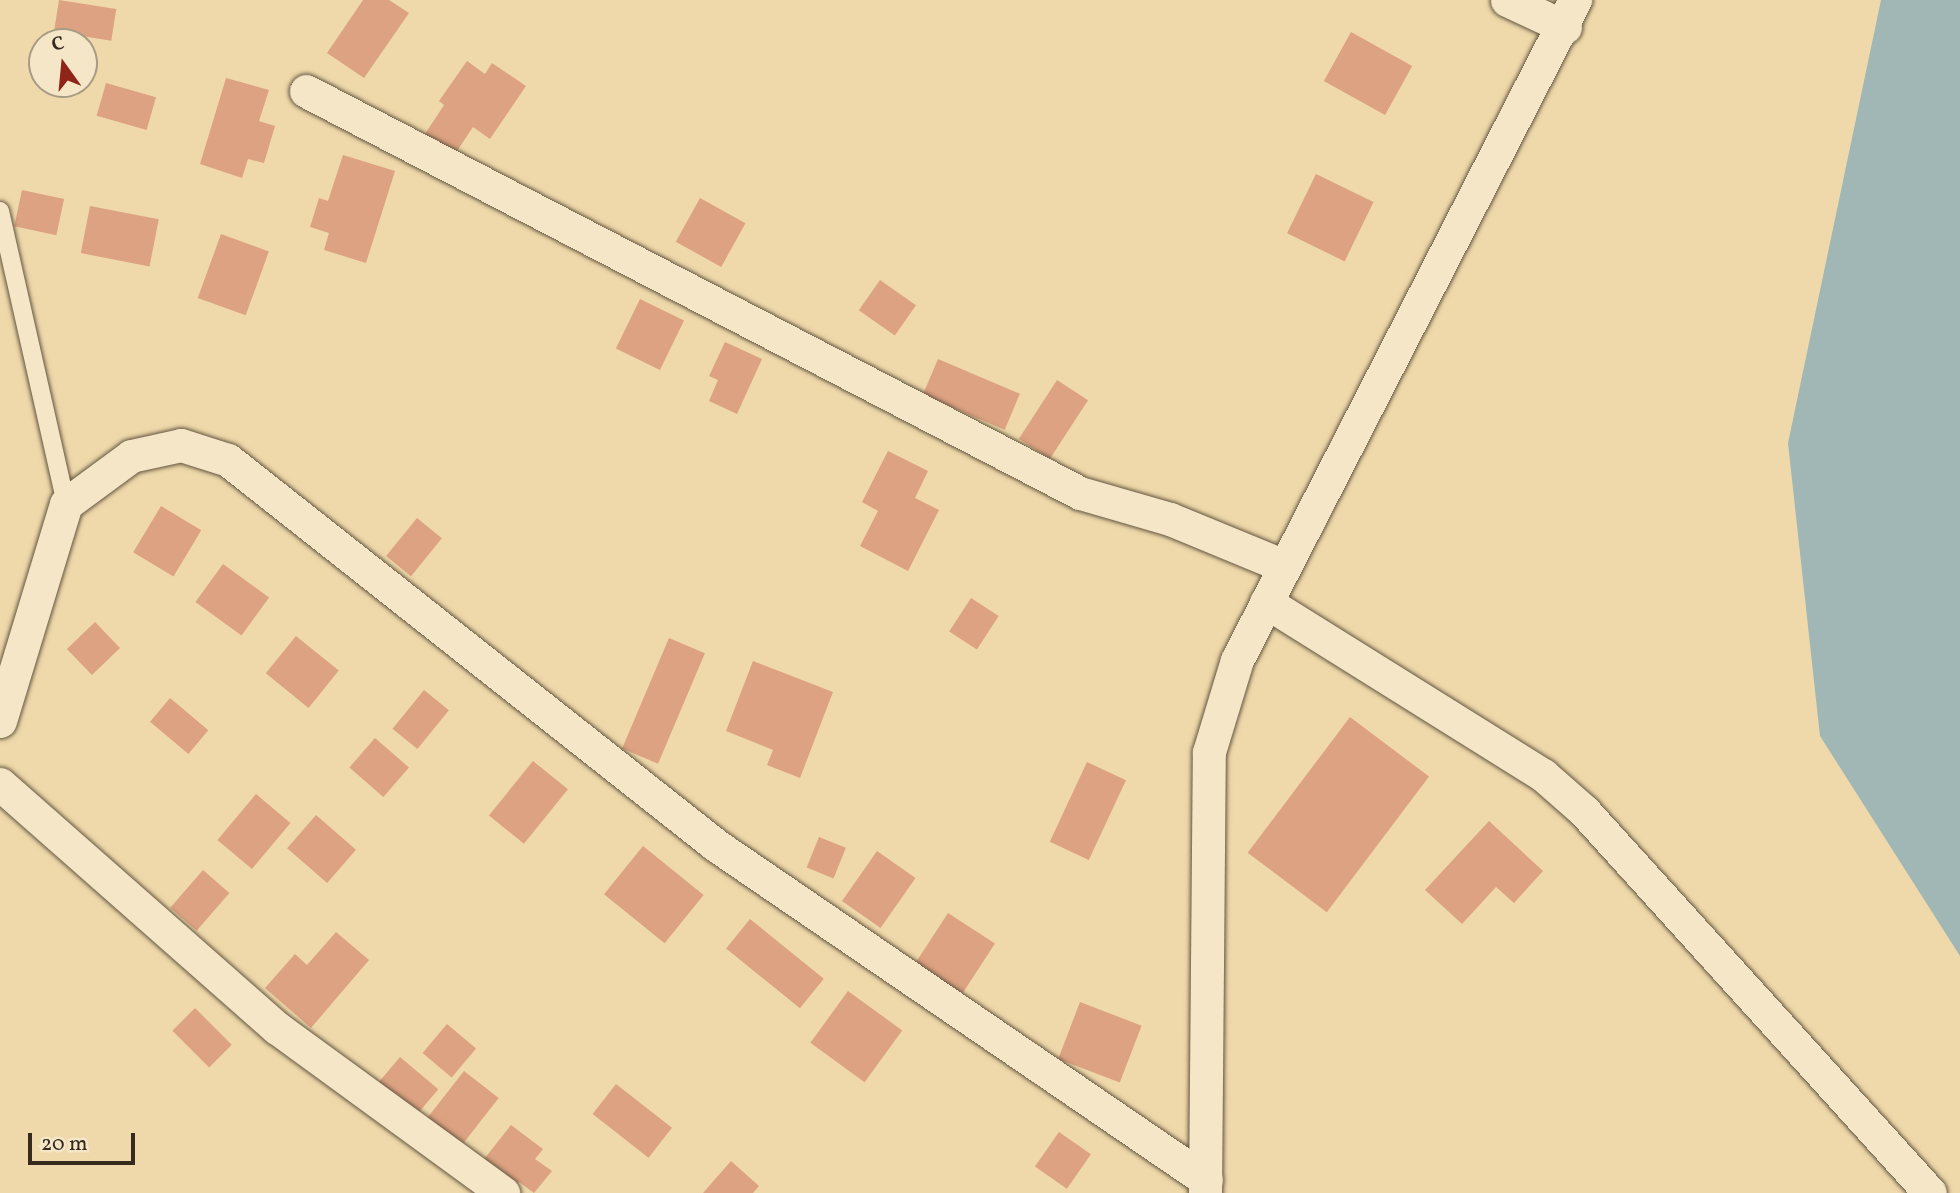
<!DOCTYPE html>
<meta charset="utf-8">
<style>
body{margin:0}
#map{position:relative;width:1960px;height:1193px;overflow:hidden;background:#efd9aa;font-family:Vollkorn,serif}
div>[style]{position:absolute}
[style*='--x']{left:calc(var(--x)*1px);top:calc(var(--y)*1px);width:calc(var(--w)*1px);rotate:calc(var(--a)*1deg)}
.water>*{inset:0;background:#a0b7b5}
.building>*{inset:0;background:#dda281;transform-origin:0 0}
.roads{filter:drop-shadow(0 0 2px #635641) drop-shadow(0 0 2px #635641)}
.lane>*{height:18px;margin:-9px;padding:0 9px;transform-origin:9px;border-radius:9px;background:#f5e6c8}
.street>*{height:33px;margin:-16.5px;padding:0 16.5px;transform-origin:16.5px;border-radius:16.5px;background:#f5e6c8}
span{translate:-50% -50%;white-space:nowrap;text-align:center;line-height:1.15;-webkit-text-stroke:5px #f5e6c8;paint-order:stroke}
.north{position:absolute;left:28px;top:28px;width:70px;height:70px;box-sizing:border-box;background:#f5e6c8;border:2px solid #a89b84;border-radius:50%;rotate:345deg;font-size:19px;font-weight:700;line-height:28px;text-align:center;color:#342a1e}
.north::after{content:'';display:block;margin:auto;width:24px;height:32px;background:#8f2418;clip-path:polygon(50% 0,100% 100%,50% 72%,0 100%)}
.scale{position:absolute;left:28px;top:1133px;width:107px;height:32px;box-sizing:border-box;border:4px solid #342a1e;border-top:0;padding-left:9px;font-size:21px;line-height:24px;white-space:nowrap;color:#342a1e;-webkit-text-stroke:5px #f5e6c8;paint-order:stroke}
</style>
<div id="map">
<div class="water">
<div style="clip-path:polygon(1881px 0,1960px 0,1960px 956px,1820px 736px,1788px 443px)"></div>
</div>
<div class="building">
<div style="left:59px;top:0;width:58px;height:32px;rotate:9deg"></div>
<div style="clip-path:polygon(363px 0,389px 0,409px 13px,364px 78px,327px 53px)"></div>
<div style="left:1351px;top:32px;width:70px;height:56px;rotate:29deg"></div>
<div style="clip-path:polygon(467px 61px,485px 74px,492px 63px,526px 86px,490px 139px,473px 127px,455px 154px,425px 134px,444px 105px,439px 101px)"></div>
<div style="clip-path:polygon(226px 78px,269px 90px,259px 121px,275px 126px,264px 163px,248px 159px,242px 178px,200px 164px)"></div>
<div style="left:106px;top:83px;width:52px;height:34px;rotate:16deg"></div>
<div style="clip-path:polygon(343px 155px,395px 171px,366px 263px,324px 250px,329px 233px,310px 227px,319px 198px,328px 201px)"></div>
<div style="left:1316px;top:174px;width:64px;height:66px;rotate:26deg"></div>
<div style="left:22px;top:190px;width:43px;height:37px;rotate:12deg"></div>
<div style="left:700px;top:198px;width:52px;height:50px;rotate:29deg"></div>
<div style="left:90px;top:206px;width:70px;height:48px;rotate:11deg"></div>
<div style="left:221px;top:234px;width:51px;height:68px;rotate:20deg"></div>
<div style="left:880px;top:280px;width:44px;height:37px;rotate:35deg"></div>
<div style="left:640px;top:299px;width:49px;height:55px;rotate:26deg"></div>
<div style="clip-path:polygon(725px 342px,762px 359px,737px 414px,709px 401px,718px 380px,709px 376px)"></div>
<div style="left:938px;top:359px;width:89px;height:39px;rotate:23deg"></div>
<div style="left:1057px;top:380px;width:37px;height:70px;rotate:33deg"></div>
<div style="clip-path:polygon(888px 451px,928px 471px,915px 498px,939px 510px,908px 571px,860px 546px,878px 511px,862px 502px)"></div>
<div style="left:161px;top:506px;width:47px;height:54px;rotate:31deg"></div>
<div style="left:417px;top:518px;width:32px;height:49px;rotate:39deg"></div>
<div style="left:223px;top:564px;width:57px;height:47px;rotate:36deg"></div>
<div style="left:971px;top:598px;width:33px;height:40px;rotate:33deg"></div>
<div style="left:95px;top:622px;width:36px;height:39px;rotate:46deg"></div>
<div style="left:296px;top:636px;width:55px;height:48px;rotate:39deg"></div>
<div style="left:669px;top:638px;width:39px;height:120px;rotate:23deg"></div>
<div style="clip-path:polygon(753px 661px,833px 692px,800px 778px,767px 765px,773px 750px,726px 731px)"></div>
<div style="left:424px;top:690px;width:32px;height:50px;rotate:39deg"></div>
<div style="left:170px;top:698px;width:50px;height:31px;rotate:40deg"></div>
<div style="left:1350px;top:717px;width:99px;height:170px;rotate:37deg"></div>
<div style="left:375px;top:738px;width:45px;height:39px;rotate:41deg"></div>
<div style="left:533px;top:761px;width:45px;height:70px;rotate:39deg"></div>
<div style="left:1087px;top:762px;width:43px;height:88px;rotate:25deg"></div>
<div style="left:256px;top:794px;width:45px;height:60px;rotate:40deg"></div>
<div style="left:316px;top:815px;width:53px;height:44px;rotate:41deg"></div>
<div style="clip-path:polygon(1489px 821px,1543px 871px,1514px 903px,1496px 887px,1462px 924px,1425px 890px)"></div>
<div style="left:819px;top:837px;width:29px;height:33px;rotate:22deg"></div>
<div style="left:643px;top:846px;width:78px;height:62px;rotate:39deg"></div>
<div style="left:877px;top:851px;width:47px;height:61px;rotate:35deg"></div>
<div style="left:203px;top:870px;width:35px;height:50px;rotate:41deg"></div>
<div style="left:948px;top:913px;width:56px;height:60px;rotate:33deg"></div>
<div style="left:750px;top:919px;width:95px;height:38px;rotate:39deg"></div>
<div style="clip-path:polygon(336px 932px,369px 960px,311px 1028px,265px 988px,295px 954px,307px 965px)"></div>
<div style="left:848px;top:991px;width:67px;height:64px;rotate:36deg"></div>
<div style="left:1080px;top:1002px;width:66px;height:61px;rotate:21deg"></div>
<div style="left:195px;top:1008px;width:52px;height:32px;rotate:45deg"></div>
<div style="left:447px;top:1024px;width:38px;height:38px;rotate:40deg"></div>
<div style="left:400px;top:1057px;width:50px;height:38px;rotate:40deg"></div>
<div style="left:464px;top:1071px;width:44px;height:60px;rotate:38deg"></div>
<div style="left:616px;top:1084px;width:71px;height:38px;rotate:38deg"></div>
<div style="clip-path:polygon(511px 1125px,543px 1149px,535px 1159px,552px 1171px,534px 1193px,519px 1182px,514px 1189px,481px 1163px)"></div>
<div style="left:1059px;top:1132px;width:39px;height:42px;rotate:35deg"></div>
<div style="clip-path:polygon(731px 1161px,759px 1186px,753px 1193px,703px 1193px)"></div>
</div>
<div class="roads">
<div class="lane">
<div style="--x:0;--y:211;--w:300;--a:77.3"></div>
</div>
<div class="street">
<div style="--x:1507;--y:0;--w:64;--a:25"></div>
<div style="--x:306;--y:91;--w:872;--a:27.45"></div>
<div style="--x:1080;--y:493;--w:94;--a:16.1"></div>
<div style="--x:1170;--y:519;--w:123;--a:22.4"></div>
<div style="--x:1266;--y:602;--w:327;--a:32"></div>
<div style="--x:1543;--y:775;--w:55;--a:41.3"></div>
<div style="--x:1584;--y:811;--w:515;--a:47.83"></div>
<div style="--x:0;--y:721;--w:227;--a:-73.1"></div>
<div style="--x:66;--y:504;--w:81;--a:-36.4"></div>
<div style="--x:131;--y:456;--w:51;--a:-12.4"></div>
<div style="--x:181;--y:445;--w:49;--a:17.7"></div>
<div style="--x:228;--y:460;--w:623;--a:38.29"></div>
<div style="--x:717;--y:846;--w:592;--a:34.33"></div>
<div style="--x:0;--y:784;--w:369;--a:41.4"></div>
<div style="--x:277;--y:1028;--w:280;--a:36.1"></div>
<div style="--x:1205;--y:1193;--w:441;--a:-89.5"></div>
<div style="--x:1209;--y:752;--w:96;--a:-73.1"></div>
<div style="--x:1237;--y:660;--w:742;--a:-62.88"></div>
</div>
</div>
<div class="north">С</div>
<div class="scale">20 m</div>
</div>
